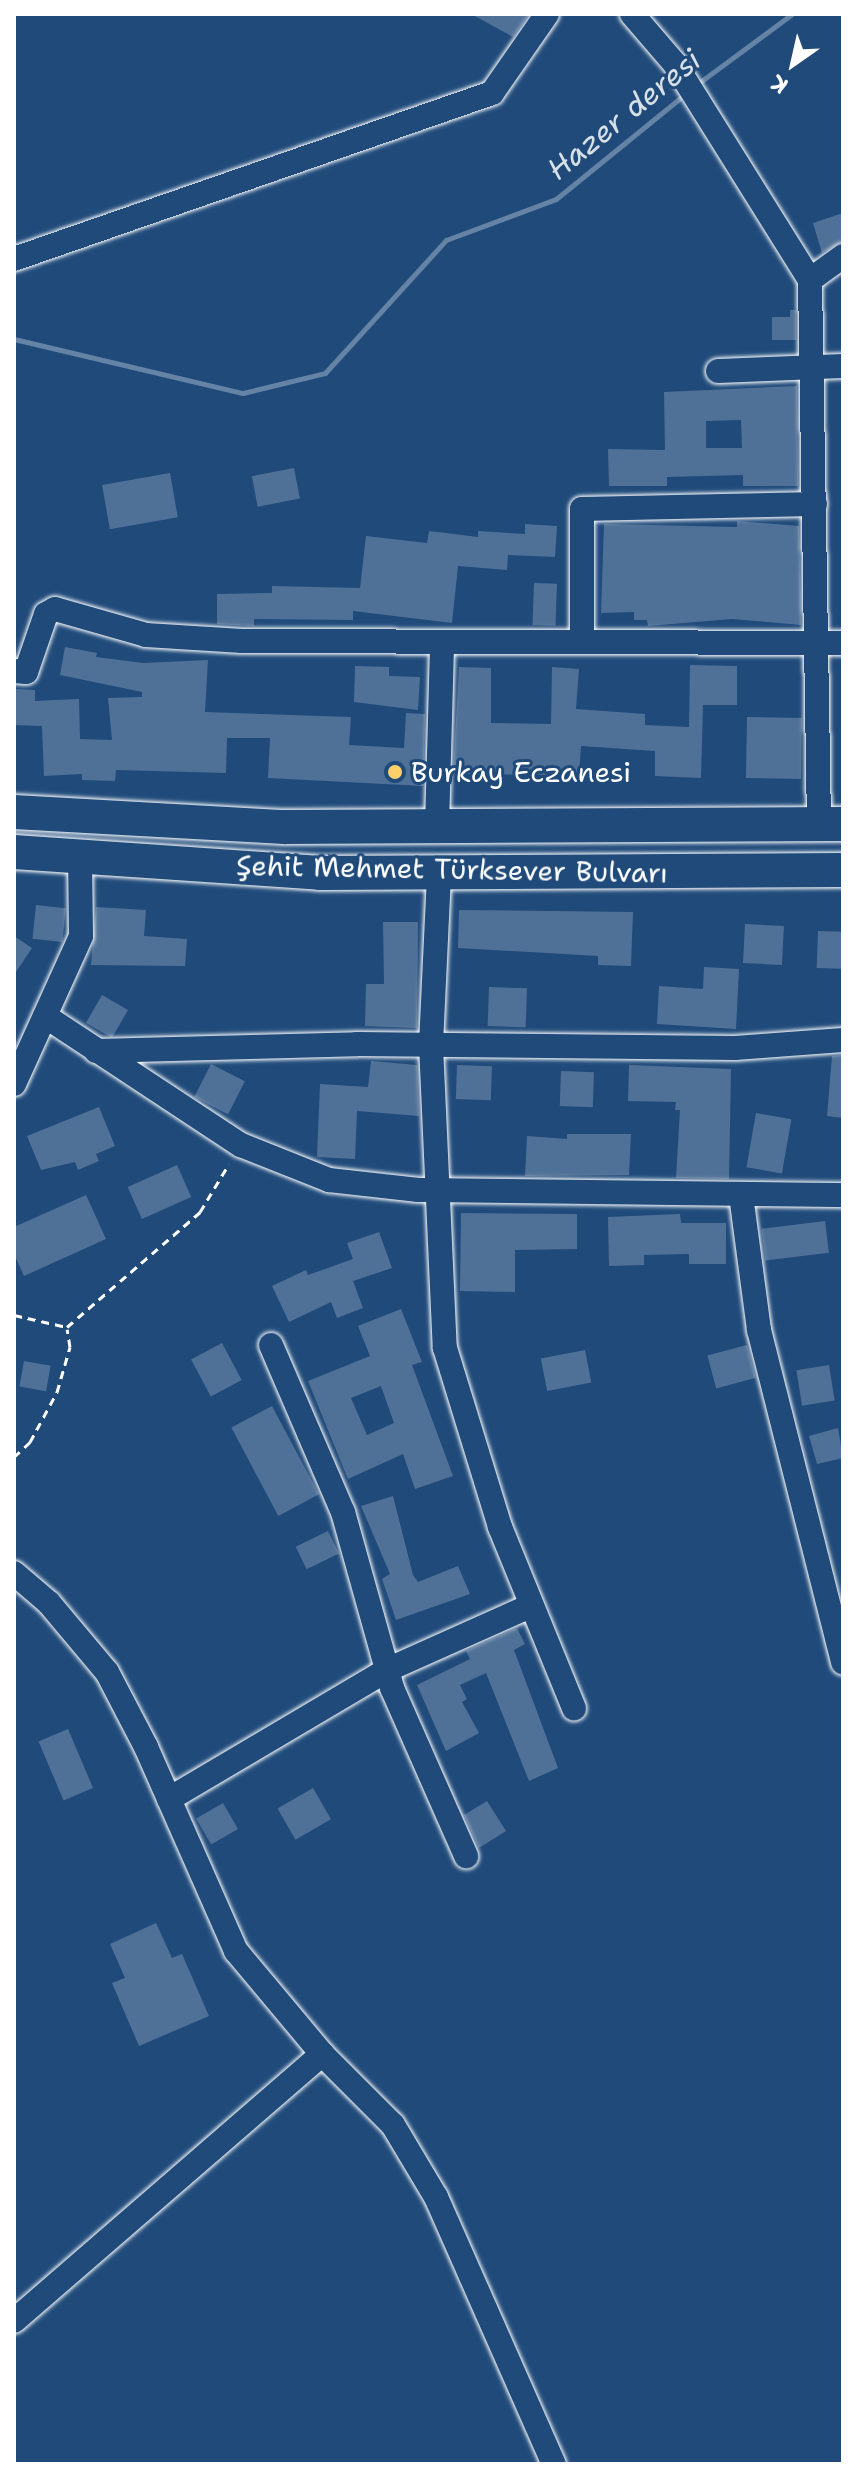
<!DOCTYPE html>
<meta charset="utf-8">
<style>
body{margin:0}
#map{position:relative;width:857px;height:2478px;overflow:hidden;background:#1f4a7a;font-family:"Shantell Sans",sans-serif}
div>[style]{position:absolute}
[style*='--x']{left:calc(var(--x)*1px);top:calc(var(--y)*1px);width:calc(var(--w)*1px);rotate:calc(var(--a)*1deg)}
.stream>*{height:5px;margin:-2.5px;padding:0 2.5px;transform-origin:2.5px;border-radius:2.5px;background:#6583a4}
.building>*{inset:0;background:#507197;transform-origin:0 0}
.path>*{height:3px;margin-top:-1.5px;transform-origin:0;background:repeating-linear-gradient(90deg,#fff 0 8px,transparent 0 14px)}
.roads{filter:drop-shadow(0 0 2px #fff) drop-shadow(0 0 2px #fff)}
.minor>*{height:24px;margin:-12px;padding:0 12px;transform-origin:12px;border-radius:12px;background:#1f4a7a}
.highway>*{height:34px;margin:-17px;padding:0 17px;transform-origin:17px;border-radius:17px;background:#1f4a7a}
.dots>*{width:22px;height:22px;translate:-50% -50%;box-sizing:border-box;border:4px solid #1f4a7a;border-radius:50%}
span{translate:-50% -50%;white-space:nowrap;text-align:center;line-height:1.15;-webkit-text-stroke:6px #1f4a7a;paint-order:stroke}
.poi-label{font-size:28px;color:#fff}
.left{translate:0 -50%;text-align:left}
.street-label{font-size:28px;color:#fff}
.water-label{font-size:30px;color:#d8e0e8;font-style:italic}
.frame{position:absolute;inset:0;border:16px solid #fff;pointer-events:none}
.north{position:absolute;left:753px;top:24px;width:80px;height:80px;-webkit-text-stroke:6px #1f4a7a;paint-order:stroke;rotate:214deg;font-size:22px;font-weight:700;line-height:32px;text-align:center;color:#fff}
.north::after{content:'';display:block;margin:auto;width:28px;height:36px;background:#fff;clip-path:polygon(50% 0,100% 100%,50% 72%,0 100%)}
</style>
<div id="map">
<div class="stream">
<div style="--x:696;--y:85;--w:119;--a:-36.5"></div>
<div style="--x:14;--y:339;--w:235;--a:13.3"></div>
<div style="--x:243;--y:393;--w:84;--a:-13.7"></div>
<div style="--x:325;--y:373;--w:180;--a:-47.7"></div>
<div style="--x:446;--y:240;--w:117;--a:-20.4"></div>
<div style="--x:556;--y:199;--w:166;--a:-39.1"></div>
</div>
<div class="building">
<div style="clip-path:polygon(471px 14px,529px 14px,513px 37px)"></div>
<div style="clip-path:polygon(843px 213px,843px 241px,822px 253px,813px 223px)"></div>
<div style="clip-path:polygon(790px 310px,796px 310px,796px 340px,772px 340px,772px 317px,790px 317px)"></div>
<div style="clip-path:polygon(evenodd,797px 386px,798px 486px,743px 486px,743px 475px,667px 477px,667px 486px,609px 486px,608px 449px,665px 450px,664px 392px,797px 386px,741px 420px,742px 448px,706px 448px,706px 421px,741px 420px)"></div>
<div style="left:294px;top:468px;width:31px;height:43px;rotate:79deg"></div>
<div style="left:170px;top:473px;width:45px;height:69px;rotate:80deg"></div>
<div style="clip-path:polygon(737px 521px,799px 526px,801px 625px,732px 619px,648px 626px,647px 620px,634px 620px,634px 612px,601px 613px,604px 524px,737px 527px)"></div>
<div style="clip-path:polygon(525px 524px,557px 526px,555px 557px,508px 555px,507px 570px,458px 566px,452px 623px,353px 611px,353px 620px,254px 619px,254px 626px,217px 624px,217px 594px,272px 593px,272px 586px,360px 588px,366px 536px,427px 543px,429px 531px,478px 537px,478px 531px,525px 534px)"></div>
<div style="left:534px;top:583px;width:23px;height:42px;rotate:2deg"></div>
<div style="clip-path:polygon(65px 647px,97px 653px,96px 657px,143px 663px,208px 660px,205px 712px,351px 717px,349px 745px,404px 748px,406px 713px,425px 714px,423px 786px,268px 778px,270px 738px,227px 738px,226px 773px,116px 770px,115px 781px,82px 780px,82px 774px,44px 776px,42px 726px,14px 725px,14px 689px,35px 690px,35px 701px,79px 699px,80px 739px,112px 740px,108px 698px,142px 697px,142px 692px,60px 675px)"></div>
<div style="clip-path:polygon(690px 665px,737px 666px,737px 705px,703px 705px,701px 778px,655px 776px,655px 751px,581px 746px,579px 775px,453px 774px,459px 667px,491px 668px,491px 723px,551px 724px,552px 667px,579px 669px,576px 709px,645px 714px,645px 725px,689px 727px)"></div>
<div style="clip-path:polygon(355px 666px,389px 667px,389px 676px,420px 677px,418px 710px,354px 702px)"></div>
<div style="left:747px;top:717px;width:55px;height:61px;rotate:1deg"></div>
<div style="left:36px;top:905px;width:30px;height:34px;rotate:6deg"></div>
<div style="clip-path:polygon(96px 907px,146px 910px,144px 936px,187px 939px,185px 966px,91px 965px)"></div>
<div style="clip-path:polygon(459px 910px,633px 912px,631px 966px,598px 965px,598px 956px,458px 948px)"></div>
<div style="clip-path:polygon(383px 922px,418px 922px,417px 1028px,365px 1026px,366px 984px,384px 984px)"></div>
<div style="left:745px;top:924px;width:39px;height:39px;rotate:3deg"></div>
<div style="left:818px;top:931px;width:25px;height:37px;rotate:2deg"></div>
<div style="clip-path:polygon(14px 936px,32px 948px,14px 975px)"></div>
<div style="clip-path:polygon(704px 967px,739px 969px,736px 1029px,657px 1024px,659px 986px,703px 989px)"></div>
<div style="left:489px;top:987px;width:38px;height:39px;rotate:2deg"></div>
<div style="left:102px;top:995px;width:30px;height:32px;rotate:30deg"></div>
<div style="clip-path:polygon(843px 1055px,843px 1118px,827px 1116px,832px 1056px)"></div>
<div style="clip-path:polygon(371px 1061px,417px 1065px,419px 1116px,357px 1111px,355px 1159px,317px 1157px,320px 1084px,368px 1087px)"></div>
<div style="left:211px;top:1064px;width:38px;height:37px;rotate:27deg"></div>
<div style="left:457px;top:1065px;width:35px;height:34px;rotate:2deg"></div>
<div style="clip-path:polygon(629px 1065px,731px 1069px,729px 1179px,676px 1178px,680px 1110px,675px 1110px,676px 1102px,628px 1101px)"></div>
<div style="left:561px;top:1071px;width:33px;height:35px;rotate:2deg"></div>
<div style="clip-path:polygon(99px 1107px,115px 1146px,96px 1154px,99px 1161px,78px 1170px,75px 1162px,41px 1170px,27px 1136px)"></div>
<div style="left:756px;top:1113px;width:36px;height:55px;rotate:10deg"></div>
<div style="clip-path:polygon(567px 1134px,631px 1134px,629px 1175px,525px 1176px,527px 1136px,567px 1139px)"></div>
<div style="left:177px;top:1165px;width:35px;height:54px;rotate:66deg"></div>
<div style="clip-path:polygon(86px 1195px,106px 1239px,24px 1276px,14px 1254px,14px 1227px)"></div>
<div style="clip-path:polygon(461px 1213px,577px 1214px,577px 1249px,515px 1250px,515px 1292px,460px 1291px)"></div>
<div style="clip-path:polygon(680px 1214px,681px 1223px,726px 1223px,726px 1264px,689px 1264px,689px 1254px,644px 1255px,644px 1265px,609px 1266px,608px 1217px)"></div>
<div style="left:825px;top:1221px;width:32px;height:64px;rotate:83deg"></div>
<div style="clip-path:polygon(379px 1232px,392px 1268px,353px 1281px,363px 1308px,337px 1318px,331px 1302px,289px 1322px,272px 1286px,306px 1270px,308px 1275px,353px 1259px,347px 1243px)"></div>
<div style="clip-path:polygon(evenodd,401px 1309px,422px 1362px,412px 1365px,453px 1476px,415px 1489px,403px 1454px,348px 1479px,308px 1381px,370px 1356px,358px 1326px,401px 1309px,381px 1386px,394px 1423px,367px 1435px,351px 1398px,381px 1386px)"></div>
<div style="left:222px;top:1343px;width:42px;height:35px;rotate:62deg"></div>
<div style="left:747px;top:1345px;width:34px;height:41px;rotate:75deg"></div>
<div style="left:585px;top:1350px;width:33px;height:45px;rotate:79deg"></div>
<div style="left:24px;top:1361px;width:27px;height:26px;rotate:10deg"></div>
<div style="left:829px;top:1365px;width:36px;height:33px;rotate:81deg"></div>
<div style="left:272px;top:1406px;width:100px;height:46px;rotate:62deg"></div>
<div style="clip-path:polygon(838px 1428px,843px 1458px,817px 1464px,809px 1436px)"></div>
<div style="clip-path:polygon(393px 1496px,413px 1575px,418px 1582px,458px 1566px,470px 1594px,396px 1620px,382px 1579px,390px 1574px,361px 1506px)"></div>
<div style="left:328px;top:1531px;width:25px;height:36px;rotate:64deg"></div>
<div style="clip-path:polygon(517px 1628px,525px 1644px,514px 1650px,558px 1768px,529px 1781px,486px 1673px,460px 1685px,467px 1699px,462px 1702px,479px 1733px,446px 1751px,417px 1685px,470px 1659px,466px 1651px)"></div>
<div style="left:68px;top:1729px;width:64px;height:32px;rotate:67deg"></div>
<div style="left:313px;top:1788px;width:36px;height:41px;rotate:60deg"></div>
<div style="clip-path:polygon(487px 1801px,506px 1831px,479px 1848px,464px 1815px)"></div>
<div style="left:223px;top:1803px;width:30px;height:31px;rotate:60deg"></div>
<div style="clip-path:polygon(156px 1923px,172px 1958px,182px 1954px,209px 2016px,139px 2046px,112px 1983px,125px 1978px,110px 1944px)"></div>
</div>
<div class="path">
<div style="--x:14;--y:1315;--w:54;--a:12.8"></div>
<div style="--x:67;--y:1327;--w:176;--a:-40.8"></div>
<div style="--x:200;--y:1212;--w:56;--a:-58.9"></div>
<div style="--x:14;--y:1457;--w:22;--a:-43"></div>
<div style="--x:30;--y:1442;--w:57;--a:-61.6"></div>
<div style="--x:57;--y:1392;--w:47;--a:-73.9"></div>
<div style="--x:70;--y:1347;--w:18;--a:-99"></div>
</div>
<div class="roads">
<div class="minor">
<div style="--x:632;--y:14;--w:66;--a:49.3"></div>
<div style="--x:675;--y:64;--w:255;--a:58"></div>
<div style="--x:810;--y:280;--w:544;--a:89.05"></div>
<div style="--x:14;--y:259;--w:506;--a:-19.15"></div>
<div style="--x:492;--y:93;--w:96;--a:-55.2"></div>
<div style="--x:810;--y:280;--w:41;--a:-36"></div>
<div style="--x:718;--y:371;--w:125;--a:-2.3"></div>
<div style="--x:582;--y:642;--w:133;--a:-90"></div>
<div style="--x:582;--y:509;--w:233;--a:-1.2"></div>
<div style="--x:14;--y:671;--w:12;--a:5"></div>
<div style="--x:26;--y:672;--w:61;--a:-71"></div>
<div style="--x:46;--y:614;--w:10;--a:-29"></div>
<div style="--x:55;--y:609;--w:95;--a:15.9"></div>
<div style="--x:146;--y:635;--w:96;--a:3.6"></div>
<div style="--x:242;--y:641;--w:601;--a:0.19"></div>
<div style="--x:437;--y:826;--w:184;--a:-88.4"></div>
<div style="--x:439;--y:875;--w:170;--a:92.7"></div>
<div style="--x:431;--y:1045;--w:303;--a:87.4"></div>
<div style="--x:445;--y:1348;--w:187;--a:72.9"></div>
<div style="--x:500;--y:1527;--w:196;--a:67.8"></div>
<div style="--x:45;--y:1016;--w:235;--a:33.4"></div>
<div style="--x:241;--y:1145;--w:95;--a:21.7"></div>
<div style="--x:329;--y:1180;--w:90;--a:6.4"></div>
<div style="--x:418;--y:1190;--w:425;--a:0.7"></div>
<div style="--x:96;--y:1051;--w:261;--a:-1.5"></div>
<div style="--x:357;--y:1044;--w:378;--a:0.6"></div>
<div style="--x:735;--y:1048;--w:108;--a:-4.2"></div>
<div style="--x:14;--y:1084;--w:162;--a:-65.6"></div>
<div style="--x:81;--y:936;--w:80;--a:-90.7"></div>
<div style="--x:741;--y:1195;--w:136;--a:82.4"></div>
<div style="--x:759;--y:1330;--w:343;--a:75.8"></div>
<div style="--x:271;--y:1345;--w:182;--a:66.7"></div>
<div style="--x:343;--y:1512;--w:183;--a:74.4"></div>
<div style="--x:392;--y:1688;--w:184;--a:66.2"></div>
<div style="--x:14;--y:1573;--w:46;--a:40.6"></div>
<div style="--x:49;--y:1603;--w:90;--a:50"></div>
<div style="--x:107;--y:1672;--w:85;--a:62.5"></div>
<div style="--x:146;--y:1747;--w:223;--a:66.2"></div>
<div style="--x:236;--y:1951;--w:134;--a:50.1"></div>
<div style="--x:322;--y:2054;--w:100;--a:45"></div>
<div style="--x:393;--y:2125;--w:84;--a:59.2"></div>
<div style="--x:436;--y:2197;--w:292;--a:66.2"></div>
<div style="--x:169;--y:1799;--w:253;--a:-30.6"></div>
<div style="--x:387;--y:1670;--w:157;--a:-24.1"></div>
<div style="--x:14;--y:2321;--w:408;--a:-40.9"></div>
</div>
<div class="highway">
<div style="--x:14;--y:812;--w:271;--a:3.2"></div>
<div style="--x:285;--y:827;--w:558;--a:-0.31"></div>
<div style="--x:14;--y:852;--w:307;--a:3.9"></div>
<div style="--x:320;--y:873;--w:523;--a:-0.33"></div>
</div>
</div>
<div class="dots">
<div style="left:395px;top:772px;background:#ffd166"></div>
</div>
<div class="poi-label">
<span class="left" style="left:411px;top:772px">Burkay Eczanesi</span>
</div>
<div class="street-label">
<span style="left:452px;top:869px;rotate:1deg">Şehit Mehmet Türksever Bulvarı</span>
</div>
<div class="water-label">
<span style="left:624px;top:115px;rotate:-39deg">Hazer deresi</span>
</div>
<div class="frame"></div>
<div class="north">K</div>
</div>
